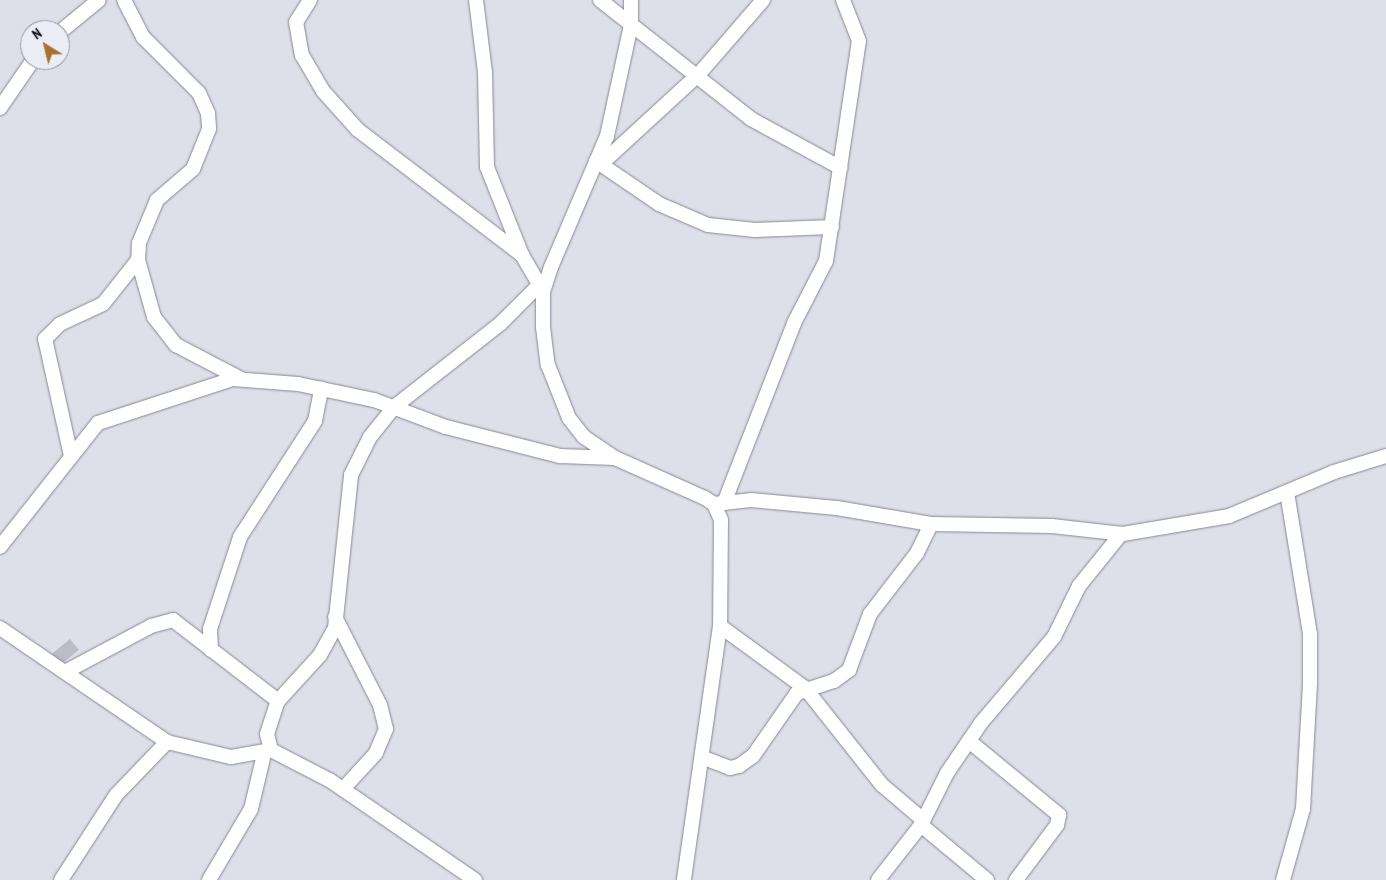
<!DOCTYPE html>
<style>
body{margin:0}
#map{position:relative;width:1386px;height:880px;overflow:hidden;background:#dddfe9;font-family:"PT Sans Narrow",sans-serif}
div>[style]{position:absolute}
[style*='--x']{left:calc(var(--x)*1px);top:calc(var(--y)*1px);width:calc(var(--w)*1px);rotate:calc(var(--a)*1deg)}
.building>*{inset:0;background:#babcc6;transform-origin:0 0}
.roads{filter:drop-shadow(0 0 1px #878892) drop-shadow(0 0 1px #878892)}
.minor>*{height:14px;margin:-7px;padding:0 7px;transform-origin:7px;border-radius:7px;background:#fff}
span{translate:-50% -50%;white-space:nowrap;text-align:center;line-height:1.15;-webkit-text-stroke:4px #eaecf6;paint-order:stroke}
.north{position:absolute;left:20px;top:20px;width:50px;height:50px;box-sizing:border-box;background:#eaecf6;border:1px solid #91929a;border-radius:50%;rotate:324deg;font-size:14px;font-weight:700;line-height:20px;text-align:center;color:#0b0b0f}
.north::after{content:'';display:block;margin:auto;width:18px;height:22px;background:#a7722c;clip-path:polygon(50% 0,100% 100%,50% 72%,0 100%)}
</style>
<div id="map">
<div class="building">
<div style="left:70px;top:639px;width:14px;height:23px;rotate:51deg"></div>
</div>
<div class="roads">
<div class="minor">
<div style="--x:124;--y:0;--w:42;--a:62.8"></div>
<div style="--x:143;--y:37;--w:79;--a:45"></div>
<div style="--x:199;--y:93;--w:22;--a:66"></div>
<div style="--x:208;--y:113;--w:16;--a:86"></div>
<div style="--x:209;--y:129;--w:43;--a:111.8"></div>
<div style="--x:193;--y:169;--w:48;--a:139.3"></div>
<div style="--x:157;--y:200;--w:47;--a:112.7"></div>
<div style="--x:139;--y:243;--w:17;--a:93"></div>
<div style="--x:138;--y:260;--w:59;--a:74.3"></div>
<div style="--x:154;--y:317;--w:36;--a:52"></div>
<div style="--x:176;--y:345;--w:73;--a:27.6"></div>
<div style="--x:310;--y:0;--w:26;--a:122"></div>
<div style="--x:296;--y:22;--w:34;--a:80"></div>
<div style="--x:302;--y:55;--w:42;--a:59.7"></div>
<div style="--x:323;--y:91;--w:52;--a:48.1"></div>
<div style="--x:358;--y:130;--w:206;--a:37.3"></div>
<div style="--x:476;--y:0;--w:73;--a:82.9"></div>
<div style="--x:485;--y:72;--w:95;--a:88.8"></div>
<div style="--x:487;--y:167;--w:95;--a:68.3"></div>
<div style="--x:522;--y:255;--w:42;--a:59.7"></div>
<div style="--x:600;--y:0;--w:192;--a:38.2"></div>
<div style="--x:751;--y:119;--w:102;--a:28.6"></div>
<div style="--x:631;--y:0;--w:25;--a:90"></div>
<div style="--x:631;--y:25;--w:114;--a:102.2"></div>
<div style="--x:607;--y:136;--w:142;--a:113.1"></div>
<div style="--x:551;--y:267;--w:26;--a:108"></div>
<div style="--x:543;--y:292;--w:35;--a:90"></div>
<div style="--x:543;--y:327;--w:38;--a:83"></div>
<div style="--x:548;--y:365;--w:57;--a:68.4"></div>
<div style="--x:569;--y:418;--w:24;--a:52"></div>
<div style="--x:584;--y:437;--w:37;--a:34"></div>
<div style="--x:615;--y:458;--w:98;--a:24"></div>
<div style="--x:705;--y:498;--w:11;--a:34"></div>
<div style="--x:714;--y:504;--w:17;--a:66"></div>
<div style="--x:721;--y:520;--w:106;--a:90.5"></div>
<div style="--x:720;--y:626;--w:257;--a:98.1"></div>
<div style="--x:60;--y:32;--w:50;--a:-39.4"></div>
<div style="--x:0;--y:108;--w:58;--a:-55.5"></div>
<div style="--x:596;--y:161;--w:76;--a:34.3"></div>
<div style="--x:659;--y:204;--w:53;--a:23.2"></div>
<div style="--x:708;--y:225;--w:47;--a:6.1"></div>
<div style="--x:755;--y:230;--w:77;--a:-2.2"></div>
<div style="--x:601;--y:164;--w:133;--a:-42.6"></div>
<div style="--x:699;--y:74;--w:98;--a:-49.1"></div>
<div style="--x:71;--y:456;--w:120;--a:-102.5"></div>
<div style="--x:45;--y:339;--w:21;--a:-45"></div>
<div style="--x:60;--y:324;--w:47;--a:-24.9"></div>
<div style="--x:103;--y:304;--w:56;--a:-51.5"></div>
<div style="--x:724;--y:503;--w:193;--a:-68.7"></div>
<div style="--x:794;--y:323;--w:70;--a:-62.7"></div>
<div style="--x:826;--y:261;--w:222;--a:-81.5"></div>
<div style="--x:859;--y:41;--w:44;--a:-111.3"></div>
<div style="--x:714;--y:504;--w:37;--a:-6"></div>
<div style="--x:751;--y:500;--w:86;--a:5.3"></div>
<div style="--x:837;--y:508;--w:95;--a:9.7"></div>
<div style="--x:931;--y:524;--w:121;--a:0.9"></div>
<div style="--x:1052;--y:526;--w:71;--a:6.4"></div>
<div style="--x:1123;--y:534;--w:108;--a:-9.6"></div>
<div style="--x:1229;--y:516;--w:114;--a:-22.7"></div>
<div style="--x:1334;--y:472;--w:54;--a:-17.1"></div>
<div style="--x:0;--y:547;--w:158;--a:-51.7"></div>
<div style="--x:98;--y:423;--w:142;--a:-18.1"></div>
<div style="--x:233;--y:379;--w:65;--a:4.4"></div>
<div style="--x:298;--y:384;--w:78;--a:11.9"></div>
<div style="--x:374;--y:400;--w:77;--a:20.6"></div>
<div style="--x:446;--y:427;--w:118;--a:14.3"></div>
<div style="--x:560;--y:456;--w:55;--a:2.1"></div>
<div style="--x:335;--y:617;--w:99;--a:62.9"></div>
<div style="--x:380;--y:705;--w:25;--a:76"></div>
<div style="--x:386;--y:729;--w:26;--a:113"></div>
<div style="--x:376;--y:753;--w:49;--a:132.5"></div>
<div style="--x:720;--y:626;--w:105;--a:36.1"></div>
<div style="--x:805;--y:688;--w:124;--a:51.6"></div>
<div style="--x:882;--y:785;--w:52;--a:40.4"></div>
<div style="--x:0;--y:628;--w:202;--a:34.3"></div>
<div style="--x:167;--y:742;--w:66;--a:13.2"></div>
<div style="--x:231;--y:757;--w:41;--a:-9.9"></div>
<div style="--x:211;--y:650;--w:21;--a:-93"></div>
<div style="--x:210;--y:629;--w:97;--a:-71.9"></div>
<div style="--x:240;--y:537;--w:138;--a:-57.1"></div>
<div style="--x:315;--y:421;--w:33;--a:-79"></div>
<div style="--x:65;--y:672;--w:98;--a:-28.1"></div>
<div style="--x:151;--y:626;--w:23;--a:-15"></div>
<div style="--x:173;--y:620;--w:133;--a:37.6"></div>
<div style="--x:969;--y:741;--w:117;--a:39.4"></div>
<div style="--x:1059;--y:815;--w:10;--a:101"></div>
<div style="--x:1057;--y:825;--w:69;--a:126.7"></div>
<div style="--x:704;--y:758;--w:28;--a:21"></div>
<div style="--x:730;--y:768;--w:9;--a:-13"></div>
<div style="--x:739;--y:766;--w:17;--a:-36"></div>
<div style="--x:753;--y:756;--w:77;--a:-55.1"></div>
<div style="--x:797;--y:693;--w:39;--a:-18"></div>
<div style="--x:834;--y:681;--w:19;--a:-36"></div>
<div style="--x:849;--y:670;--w:60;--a:-69.4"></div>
<div style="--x:870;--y:614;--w:77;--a:-52.4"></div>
<div style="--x:917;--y:553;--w:32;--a:-64"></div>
<div style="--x:921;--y:825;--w:86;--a:39.8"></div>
<div style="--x:61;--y:880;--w:101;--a:-57.1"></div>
<div style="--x:116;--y:795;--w:74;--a:-46.1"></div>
<div style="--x:209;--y:880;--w:82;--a:-59.4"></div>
<div style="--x:251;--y:809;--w:57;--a:-76.7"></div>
<div style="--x:475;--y:880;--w:175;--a:-145.5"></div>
<div style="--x:331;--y:781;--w:68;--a:-152.7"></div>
<div style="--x:271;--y:750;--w:16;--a:-104"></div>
<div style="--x:267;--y:734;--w:35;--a:-72"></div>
<div style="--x:278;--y:701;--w:62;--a:-47.6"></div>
<div style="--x:320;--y:655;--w:31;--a:-61"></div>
<div style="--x:335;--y:628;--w:154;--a:-84"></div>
<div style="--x:351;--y:475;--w:42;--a:-63.4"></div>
<div style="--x:370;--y:437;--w:38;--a:-51"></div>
<div style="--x:394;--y:407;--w:135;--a:-38.1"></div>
<div style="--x:500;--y:324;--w:55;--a:-45"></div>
<div style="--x:878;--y:880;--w:70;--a:-52"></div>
<div style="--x:921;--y:825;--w:58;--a:-63.4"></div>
<div style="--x:947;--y:773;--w:60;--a:-55.8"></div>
<div style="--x:981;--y:723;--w:113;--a:-49.7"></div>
<div style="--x:1054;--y:637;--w:57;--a:-63.9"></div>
<div style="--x:1079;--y:586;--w:67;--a:-51.1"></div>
<div style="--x:1283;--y:880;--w:74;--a:-74.3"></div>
<div style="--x:1303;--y:809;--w:127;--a:-86.8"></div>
<div style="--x:1310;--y:682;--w:48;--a:-90"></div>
<div style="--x:1310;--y:634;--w:144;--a:-99.2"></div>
</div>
</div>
<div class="north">N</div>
</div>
